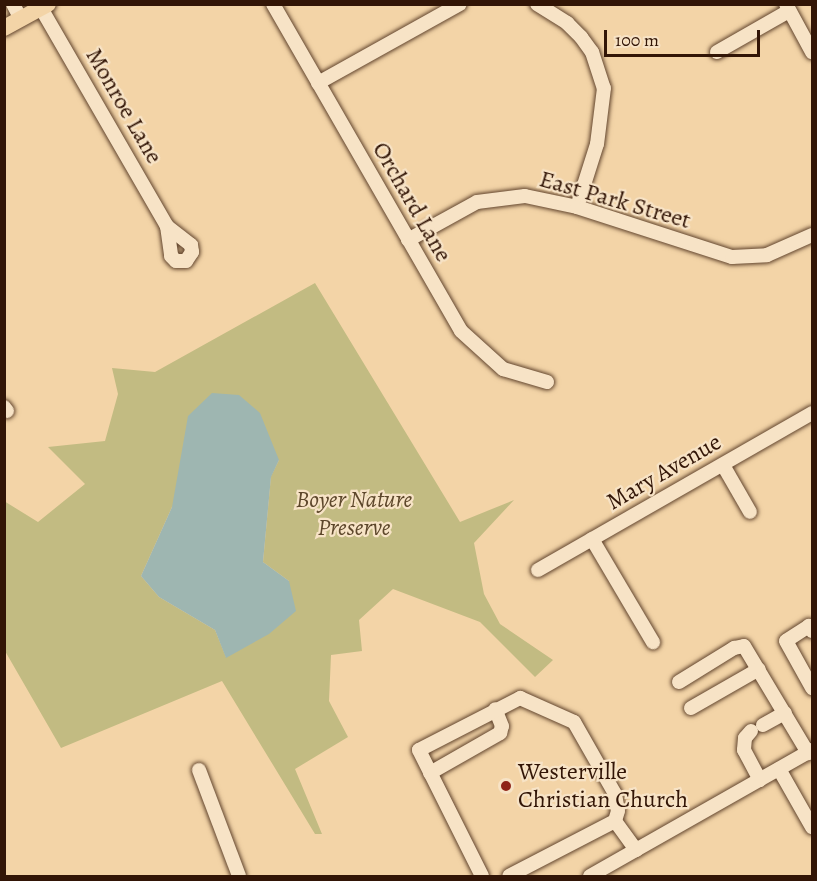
<!DOCTYPE html>
<style>
body{margin:0}
#map{position:relative;width:817px;height:881px;overflow:hidden;background:#f3d4a7;font-family:Alegreya,serif}
div>[style]{position:absolute}
[style*='--x']{left:calc(var(--x)*1px);top:calc(var(--y)*1px);width:calc(var(--w)*1px);rotate:calc(var(--a)*1deg)}
.green>*{inset:0;background:#c2bb82}
.water>*{inset:0;background:#9eb6b1}
.roads{filter:drop-shadow(0 0 2px #62452e) drop-shadow(0 0 2px #62452e)}
.minor>*{height:14px;margin:-7px;padding:0 7px;transform-origin:7px;border-radius:7px;background:#f7e3c6}
.major>*{height:16px;margin:-8px;padding:0 8px;transform-origin:8px;border-radius:8px;background:#f3d4a7}
.dots>*{width:16px;height:16px;translate:-50% -50%;box-sizing:border-box;border:3px solid #f7e3c6;border-radius:50%}
span{translate:-50% -50%;white-space:nowrap;text-align:center;line-height:1.15;-webkit-text-stroke:4.5px #f7e3c6;paint-order:stroke}
.street-label{font-size:24px;color:#321506}
.park-label{font-size:24px;color:#5d472b;font-style:italic}
.poi-label{font-size:24px;color:#321506}
.left{translate:0 -50%;text-align:left}
.frame{position:absolute;inset:0;border:6px solid #321506;pointer-events:none}
.scale{position:absolute;left:604px;top:30px;width:156px;height:27px;box-sizing:border-box;border:3px solid #321506;border-top:0;padding-left:8px;font-size:18px;line-height:21px;white-space:nowrap;color:#321506;-webkit-text-stroke:4px #f7e3c6;paint-order:stroke}
</style>
<div id="map">
<div class="green">
<div style="clip-path:polygon(evenodd,315px 283px,460px 522px,514px 500px,474px 543px,484px 594px,500px 624px,553px 660px,535px 677px,480px 622px,393px 589px,359px 620px,362px 651px,331px 655px,329px 701px,348px 737px,295px 769px,322px 834px,315px 834px,222px 681px,61px 748px,5px 651px,4px 501px,38px 522px,85px 484px,48px 447px,105px 441px,118px 394px,112px 368px,155px 372px,315px 283px,279px 460px,271px 476px,263px 562px,289px 581px,226px 657px,215px 630px,159px 597px,141px 576px,172px 507px,279px 460px)"></div>
</div>
<div class="water">
<div style="clip-path:polygon(212px 393px,239px 395px,260px 413px,279px 460px,271px 477px,263px 562px,289px 581px,296px 611px,269px 634px,226px 658px,215px 630px,159px 597px,141px 576px,172px 507px,188px 416px)"></div>
</div>
<div class="roads">
<div class="minor">
<div style="--x:13;--y:4;--w:17;--a:62"></div>
<div style="--x:273;--y:4;--w:377;--a:60.1"></div>
<div style="--x:461;--y:331;--w:57;--a:42.1"></div>
<div style="--x:503;--y:369;--w:46;--a:16.5"></div>
<div style="--x:537;--y:4;--w:36;--a:32"></div>
<div style="--x:567;--y:23;--w:20;--a:45"></div>
<div style="--x:581;--y:37;--w:19;--a:54"></div>
<div style="--x:592;--y:52;--w:38;--a:72"></div>
<div style="--x:604;--y:88;--w:56;--a:97.1"></div>
<div style="--x:597;--y:144;--w:66;--a:107.6"></div>
<div style="--x:786;--y:4;--w:55;--a:61.6"></div>
<div style="--x:41;--y:8;--w:252;--a:60"></div>
<div style="--x:167;--y:226;--w:30;--a:82"></div>
<div style="--x:171;--y:256;--w:7;--a:45"></div>
<div style="--x:176;--y:261;--w:10;--a:0"></div>
<div style="--x:186;--y:261;--w:11;--a:-56"></div>
<div style="--x:192;--y:252;--w:7;--a:-98"></div>
<div style="--x:191;--y:245;--w:31;--a:-142"></div>
<div style="--x:717;--y:52;--w:83;--a:-29.7"></div>
<div style="--x:318;--y:83;--w:162;--a:-29.1"></div>
<div style="--x:408;--y:240;--w:79;--a:-28.8"></div>
<div style="--x:477;--y:202;--w:48;--a:-7.1"></div>
<div style="--x:525;--y:196;--w:53;--a:11.9"></div>
<div style="--x:577;--y:207;--w:163;--a:17.9"></div>
<div style="--x:732;--y:257;--w:35;--a:-3"></div>
<div style="--x:767;--y:255;--w:49;--a:-24"></div>
<div style="--x:4;--y:407;--w:5;--a:53"></div>
<div style="--x:723;--y:465;--w:54;--a:60.1"></div>
<div style="--x:592;--y:539;--w:120;--a:59.4"></div>
<div style="--x:538;--y:570;--w:316;--a:-29.8"></div>
<div style="--x:812;--y:631;--w:6;--a:-121"></div>
<div style="--x:809;--y:626;--w:27;--a:147"></div>
<div style="--x:786;--y:641;--w:54;--a:61"></div>
<div style="--x:679;--y:682;--w:65;--a:-31.7"></div>
<div style="--x:734;--y:648;--w:10;--a:-11"></div>
<div style="--x:744;--y:646;--w:125;--a:59.1"></div>
<div style="--x:691;--y:708;--w:78;--a:-29.8"></div>
<div style="--x:763;--y:725;--w:25;--a:-29"></div>
<div style="--x:751;--y:731;--w:9;--a:131"></div>
<div style="--x:745;--y:738;--w:12;--a:95"></div>
<div style="--x:744;--y:750;--w:34;--a:62"></div>
<div style="--x:779;--y:769;--w:67;--a:60.4"></div>
<div style="--x:199;--y:770;--w:113;--a:69.3"></div>
<div style="--x:430;--y:773;--w:81;--a:-29.7"></div>
<div style="--x:500;--y:733;--w:7;--a:-74"></div>
<div style="--x:502;--y:726;--w:18;--a:-112"></div>
<div style="--x:615;--y:821;--w:36;--a:54"></div>
<div style="--x:482;--y:876;--w:141;--a:-116.6"></div>
<div style="--x:419;--y:750;--w:114;--a:-27.2"></div>
<div style="--x:520;--y:698;--w:59;--a:24"></div>
<div style="--x:574;--y:722;--w:83;--a:60.3"></div>
<div style="--x:615;--y:794;--w:17;--a:80"></div>
<div style="--x:618;--y:811;--w:10;--a:107"></div>
<div style="--x:615;--y:821;--w:119;--a:152.6"></div>
<div style="--x:590;--y:876;--w:255;--a:-29.6"></div>
</div>
<div class="major">
<div style="--x:4;--y:28;--w:50;--a:-28.6"></div>
</div>
</div>
<div class="dots">
<div style="left:506px;top:786px;background:#8f2418"></div>
</div>
<div class="street-label">
<span style="left:124px;top:106px;rotate:60deg">Monroe Lane</span>
<span style="left:615px;top:200px;rotate:16deg">East Park Street</span>
<span style="left:412px;top:202px;rotate:60deg">Orchard Lane</span>
<span style="left:664px;top:472px;rotate:-30deg">Mary Avenue</span>
</div>
<div class="park-label">
<span style="left:354px;top:514px">Boyer Nature<br>Preserve</span>
</div>
<div class="poi-label">
<span class="left" style="left:518px;top:786px">Westerville<br>Christian Church</span>
</div>
<div class="frame"></div>
<div class="scale">100 m</div>
</div>
